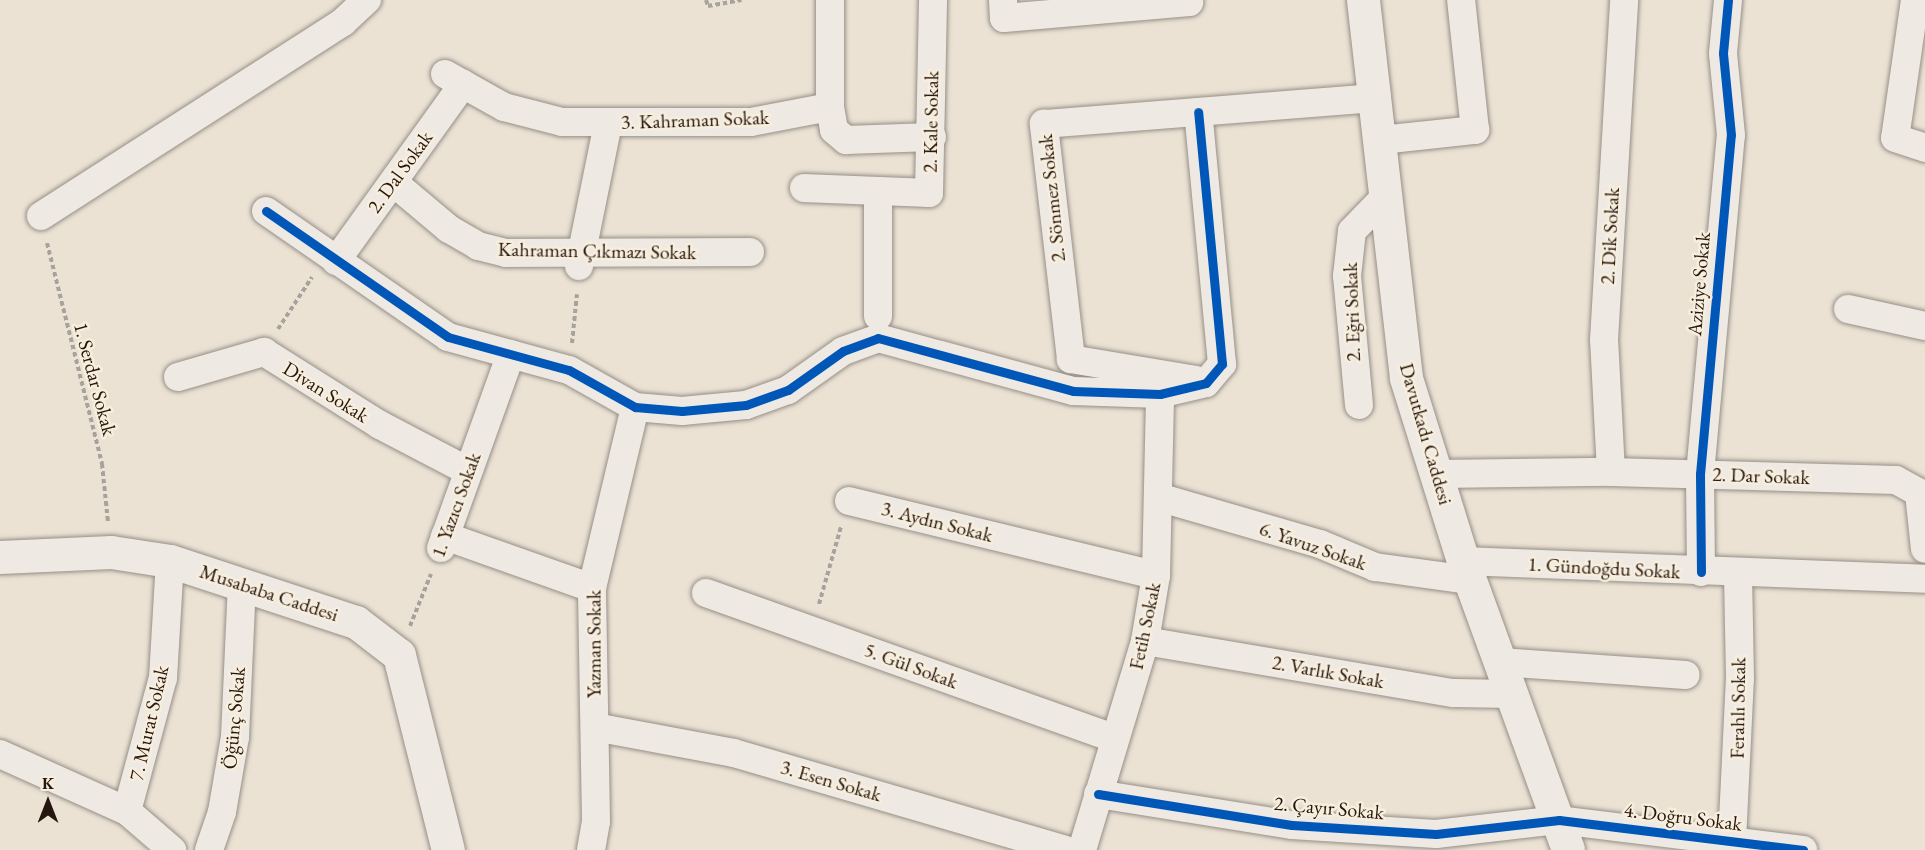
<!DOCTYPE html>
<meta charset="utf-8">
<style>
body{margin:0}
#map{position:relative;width:1925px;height:850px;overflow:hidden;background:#ebe2d4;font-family:"EB Garamond",serif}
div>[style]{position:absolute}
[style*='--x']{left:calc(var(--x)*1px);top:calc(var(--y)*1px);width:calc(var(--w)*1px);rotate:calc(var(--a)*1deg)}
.path>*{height:4px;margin-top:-2px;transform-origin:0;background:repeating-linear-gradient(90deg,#a8a29c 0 4.5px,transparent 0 7.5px)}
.roads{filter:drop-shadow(0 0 2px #968f86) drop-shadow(0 0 2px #968f86)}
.minor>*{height:28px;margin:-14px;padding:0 14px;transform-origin:14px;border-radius:14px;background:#eeeae3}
.secondary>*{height:33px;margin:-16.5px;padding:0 16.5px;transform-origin:16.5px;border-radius:16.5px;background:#eeeae3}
.cycleway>*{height:9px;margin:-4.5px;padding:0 4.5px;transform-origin:4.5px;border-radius:4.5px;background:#0057b8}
span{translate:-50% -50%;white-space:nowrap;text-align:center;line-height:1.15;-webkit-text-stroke:5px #f8eedd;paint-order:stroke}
.street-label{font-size:20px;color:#25160e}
.north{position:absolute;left:18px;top:772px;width:60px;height:60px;-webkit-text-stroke:4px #f8eedd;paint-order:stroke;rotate:0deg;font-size:16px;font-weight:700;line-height:24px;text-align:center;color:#25160e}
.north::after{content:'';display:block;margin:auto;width:21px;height:27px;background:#25160e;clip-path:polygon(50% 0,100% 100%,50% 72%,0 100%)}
</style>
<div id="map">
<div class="path">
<div style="--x:706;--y:0;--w:6;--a:72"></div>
<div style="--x:708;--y:6;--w:34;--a:-10"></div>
<div style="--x:47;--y:243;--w:228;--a:76"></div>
<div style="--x:102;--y:464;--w:58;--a:84.1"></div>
<div style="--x:278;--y:329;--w:62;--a:-56.8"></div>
<div style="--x:572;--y:343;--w:49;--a:-84.2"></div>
<div style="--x:819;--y:604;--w:80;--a:-74.1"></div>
<div style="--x:410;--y:626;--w:56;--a:-68"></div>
</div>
<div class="roads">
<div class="minor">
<div style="--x:830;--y:0;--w:107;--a:90"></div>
<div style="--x:1003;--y:0;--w:18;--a:87"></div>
<div style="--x:1004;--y:18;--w:186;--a:-4.9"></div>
<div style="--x:1915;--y:0;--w:139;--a:98.2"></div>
<div style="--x:1895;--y:138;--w:32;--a:18"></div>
<div style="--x:445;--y:74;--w:68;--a:29.2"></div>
<div style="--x:504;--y:107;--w:60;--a:14.5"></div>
<div style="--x:562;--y:122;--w:189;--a:0"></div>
<div style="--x:751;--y:122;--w:80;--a:-10.8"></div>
<div style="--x:830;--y:107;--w:23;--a:80"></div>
<div style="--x:834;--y:130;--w:16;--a:40"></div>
<div style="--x:846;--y:140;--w:86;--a:-2"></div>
<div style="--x:1381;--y:140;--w:95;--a:-6.1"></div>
<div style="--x:1475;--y:130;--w:131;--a:-96.1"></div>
<div style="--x:393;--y:182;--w:73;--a:40"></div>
<div style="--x:449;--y:229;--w:34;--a:30"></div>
<div style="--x:478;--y:246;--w:29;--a:14"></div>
<div style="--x:506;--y:253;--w:244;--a:-0.2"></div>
<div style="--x:804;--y:188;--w:125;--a:2.3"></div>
<div style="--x:929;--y:193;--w:193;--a:-88.8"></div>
<div style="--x:878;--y:191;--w:125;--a:90"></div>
<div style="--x:266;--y:211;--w:221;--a:34.7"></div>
<div style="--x:448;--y:337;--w:125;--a:15.3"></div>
<div style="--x:569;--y:370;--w:76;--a:29.3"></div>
<div style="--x:635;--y:407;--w:47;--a:4.9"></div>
<div style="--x:682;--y:411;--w:64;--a:-5.4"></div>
<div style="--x:746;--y:405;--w:45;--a:-19.7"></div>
<div style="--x:788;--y:390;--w:67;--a:-35.3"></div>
<div style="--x:843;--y:351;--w:37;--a:-20"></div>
<div style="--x:878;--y:338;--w:202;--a:15.2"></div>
<div style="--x:1073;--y:391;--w:87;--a:2"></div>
<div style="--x:1160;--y:394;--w:47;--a:-13.4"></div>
<div style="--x:1206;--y:383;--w:25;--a:-50"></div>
<div style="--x:1222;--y:364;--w:253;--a:-95.4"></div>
<div style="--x:41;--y:216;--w:359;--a:-32.7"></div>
<div style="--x:343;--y:22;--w:33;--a:-43"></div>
<div style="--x:336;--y:261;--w:218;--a:-54.3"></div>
<div style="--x:579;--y:266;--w:146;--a:-78.5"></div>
<div style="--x:1848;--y:309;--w:79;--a:12.4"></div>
<div style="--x:178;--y:377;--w:90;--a:-16.2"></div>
<div style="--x:264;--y:352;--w:137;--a:32.2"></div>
<div style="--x:380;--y:425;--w:99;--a:27.6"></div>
<div style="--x:1196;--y:380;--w:127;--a:-170.5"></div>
<div style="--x:1071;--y:359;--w:237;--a:-96.6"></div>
<div style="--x:1044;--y:124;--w:334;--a:-4.5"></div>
<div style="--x:1359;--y:405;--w:130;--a:-95.3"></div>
<div style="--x:1347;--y:276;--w:45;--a:-83.7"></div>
<div style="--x:1352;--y:231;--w:47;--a:-45.9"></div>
<div style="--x:1611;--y:472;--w:132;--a:-93"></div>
<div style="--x:1604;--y:340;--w:341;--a:-86.6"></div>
<div style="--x:1436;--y:474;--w:175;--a:-0.7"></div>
<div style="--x:1611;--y:472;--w:285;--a:1.6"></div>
<div style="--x:1896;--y:480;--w:26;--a:29"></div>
<div style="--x:1919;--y:493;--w:56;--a:83.9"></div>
<div style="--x:1158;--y:497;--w:169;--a:16.2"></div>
<div style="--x:1320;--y:544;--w:60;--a:22.7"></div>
<div style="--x:1375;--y:567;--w:96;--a:7.8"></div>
<div style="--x:849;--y:501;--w:316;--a:13.6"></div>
<div style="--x:445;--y:536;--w:156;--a:19.5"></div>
<div style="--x:441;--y:548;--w:206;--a:-70.2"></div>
<div style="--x:1463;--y:561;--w:462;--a:2.2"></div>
<div style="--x:1701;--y:572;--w:98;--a:-90.6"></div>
<div style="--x:1700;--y:474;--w:340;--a:-84.8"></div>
<div style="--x:1731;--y:135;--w:82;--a:-95.6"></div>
<div style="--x:1723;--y:53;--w:53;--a:-84.6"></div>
<div style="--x:706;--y:593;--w:434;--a:19.6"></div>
<div style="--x:1145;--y:641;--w:313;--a:9.6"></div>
<div style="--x:1454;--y:693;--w:58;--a:1"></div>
<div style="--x:1500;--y:662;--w:186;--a:4"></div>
<div style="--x:595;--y:727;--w:141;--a:10.6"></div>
<div style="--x:734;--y:753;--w:345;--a:16.3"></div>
<div style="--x:0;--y:754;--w:139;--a:24.2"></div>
<div style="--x:127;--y:811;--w:60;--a:40.9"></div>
<div style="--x:1098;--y:794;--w:196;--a:9.1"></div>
<div style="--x:1292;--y:825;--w:144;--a:3.6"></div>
<div style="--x:1436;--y:834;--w:124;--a:-6.5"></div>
<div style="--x:1559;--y:820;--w:246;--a:7"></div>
<div style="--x:127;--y:811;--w:138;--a:-74.9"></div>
<div style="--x:163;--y:678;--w:117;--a:-86.6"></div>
<div style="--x:1732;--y:841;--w:163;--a:-87.2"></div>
<div style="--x:1740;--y:678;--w:104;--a:-91.1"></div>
<div style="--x:209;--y:850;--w:40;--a:-71.1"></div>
<div style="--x:222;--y:812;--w:76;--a:-80.2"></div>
<div style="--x:235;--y:737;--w:154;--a:-87.4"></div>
<div style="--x:591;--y:850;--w:29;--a:-80"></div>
<div style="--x:596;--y:821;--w:233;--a:-91"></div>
<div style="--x:592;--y:588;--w:186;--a:-76.6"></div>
<div style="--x:1082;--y:850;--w:218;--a:-73.2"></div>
<div style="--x:1145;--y:641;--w:67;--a:-80.5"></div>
<div style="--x:1156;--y:575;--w:181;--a:-88.7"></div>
</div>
<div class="secondary">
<div style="--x:1363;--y:0;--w:380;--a:83.5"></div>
<div style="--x:1406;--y:378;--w:192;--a:72.7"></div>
<div style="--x:1463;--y:561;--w:307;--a:70"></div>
<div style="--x:0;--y:557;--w:111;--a:-2.6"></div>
<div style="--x:111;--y:552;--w:60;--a:8.7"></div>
<div style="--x:170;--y:561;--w:196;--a:18.2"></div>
<div style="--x:356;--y:622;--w:54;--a:37.5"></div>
<div style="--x:399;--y:655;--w:201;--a:75.9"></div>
</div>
</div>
<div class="cycleway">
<div style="--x:266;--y:211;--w:221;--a:34.7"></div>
<div style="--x:448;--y:337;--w:125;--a:15.3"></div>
<div style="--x:569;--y:370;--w:76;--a:29.3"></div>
<div style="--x:635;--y:407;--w:47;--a:4.9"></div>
<div style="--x:682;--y:411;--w:64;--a:-5.4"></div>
<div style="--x:746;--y:405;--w:45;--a:-19.7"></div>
<div style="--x:788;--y:390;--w:67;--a:-35.3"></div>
<div style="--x:843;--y:351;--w:37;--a:-20"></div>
<div style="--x:878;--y:338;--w:202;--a:15.2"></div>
<div style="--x:1073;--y:391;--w:87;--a:2"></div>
<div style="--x:1160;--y:394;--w:47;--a:-13.4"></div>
<div style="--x:1206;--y:383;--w:25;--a:-50"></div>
<div style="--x:1222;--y:364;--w:253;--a:-95.4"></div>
<div style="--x:1701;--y:572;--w:98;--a:-90.6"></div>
<div style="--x:1700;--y:474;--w:340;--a:-84.8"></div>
<div style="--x:1731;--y:135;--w:82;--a:-95.6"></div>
<div style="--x:1723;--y:53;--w:53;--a:-84.6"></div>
<div style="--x:1098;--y:794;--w:196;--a:9.1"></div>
<div style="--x:1292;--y:825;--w:144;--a:3.6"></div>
<div style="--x:1436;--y:834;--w:124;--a:-6.5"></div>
<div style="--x:1559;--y:820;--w:246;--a:7"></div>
</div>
<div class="street-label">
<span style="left:695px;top:120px;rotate:-2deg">3. Kahraman Sokak</span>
<span style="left:931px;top:122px;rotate:-89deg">2. Kale Sokak</span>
<span style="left:400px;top:172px;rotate:-54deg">2. Dal Sokak</span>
<span style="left:1052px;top:198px;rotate:-96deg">2. Sönmez Sokak</span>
<span style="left:1610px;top:236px;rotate:-87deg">2. Dik Sokak</span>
<span style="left:597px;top:251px;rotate:1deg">Kahraman Çıkmazı Sokak</span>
<span style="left:1699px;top:284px;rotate:-85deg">Aziziye Sokak</span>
<span style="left:1352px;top:312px;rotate:-92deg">2. Eğri Sokak</span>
<span style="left:95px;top:379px;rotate:75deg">1. Serdar Sokak</span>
<span style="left:326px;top:392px;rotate:32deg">Divan Sokak</span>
<span style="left:1426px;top:434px;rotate:74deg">Davutkadı Caddesi</span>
<span style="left:1761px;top:476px;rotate:2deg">2. Dar Sokak</span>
<span style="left:456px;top:505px;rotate:-70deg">1. Yazıcı Sokak</span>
<span style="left:937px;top:522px;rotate:14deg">3. Aydın Sokak</span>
<span style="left:1313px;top:546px;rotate:19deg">6. Yavuz Sokak</span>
<span style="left:1604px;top:568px;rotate:3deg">1. Gündoğdu Sokak</span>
<span style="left:269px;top:593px;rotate:18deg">Musababa Caddesi</span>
<span style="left:1145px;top:626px;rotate:-78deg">Fetih Sokak</span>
<span style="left:594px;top:644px;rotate:-90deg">Yazman Sokak</span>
<span style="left:911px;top:666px;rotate:20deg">5. Gül Sokak</span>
<span style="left:1328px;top:672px;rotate:10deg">2. Varlık Sokak</span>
<span style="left:1738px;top:708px;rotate:-89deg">Ferahlı Sokak</span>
<span style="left:234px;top:718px;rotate:-85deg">Öğünç Sokak</span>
<span style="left:149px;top:723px;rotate:-77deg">7. Murat Sokak</span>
<span style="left:831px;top:781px;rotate:16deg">3. Esen Sokak</span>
<span style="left:1329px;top:808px;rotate:5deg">2. Çayır Sokak</span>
<span style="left:1683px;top:817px;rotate:7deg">4. Doğru Sokak</span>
</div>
<div class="north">K</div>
</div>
